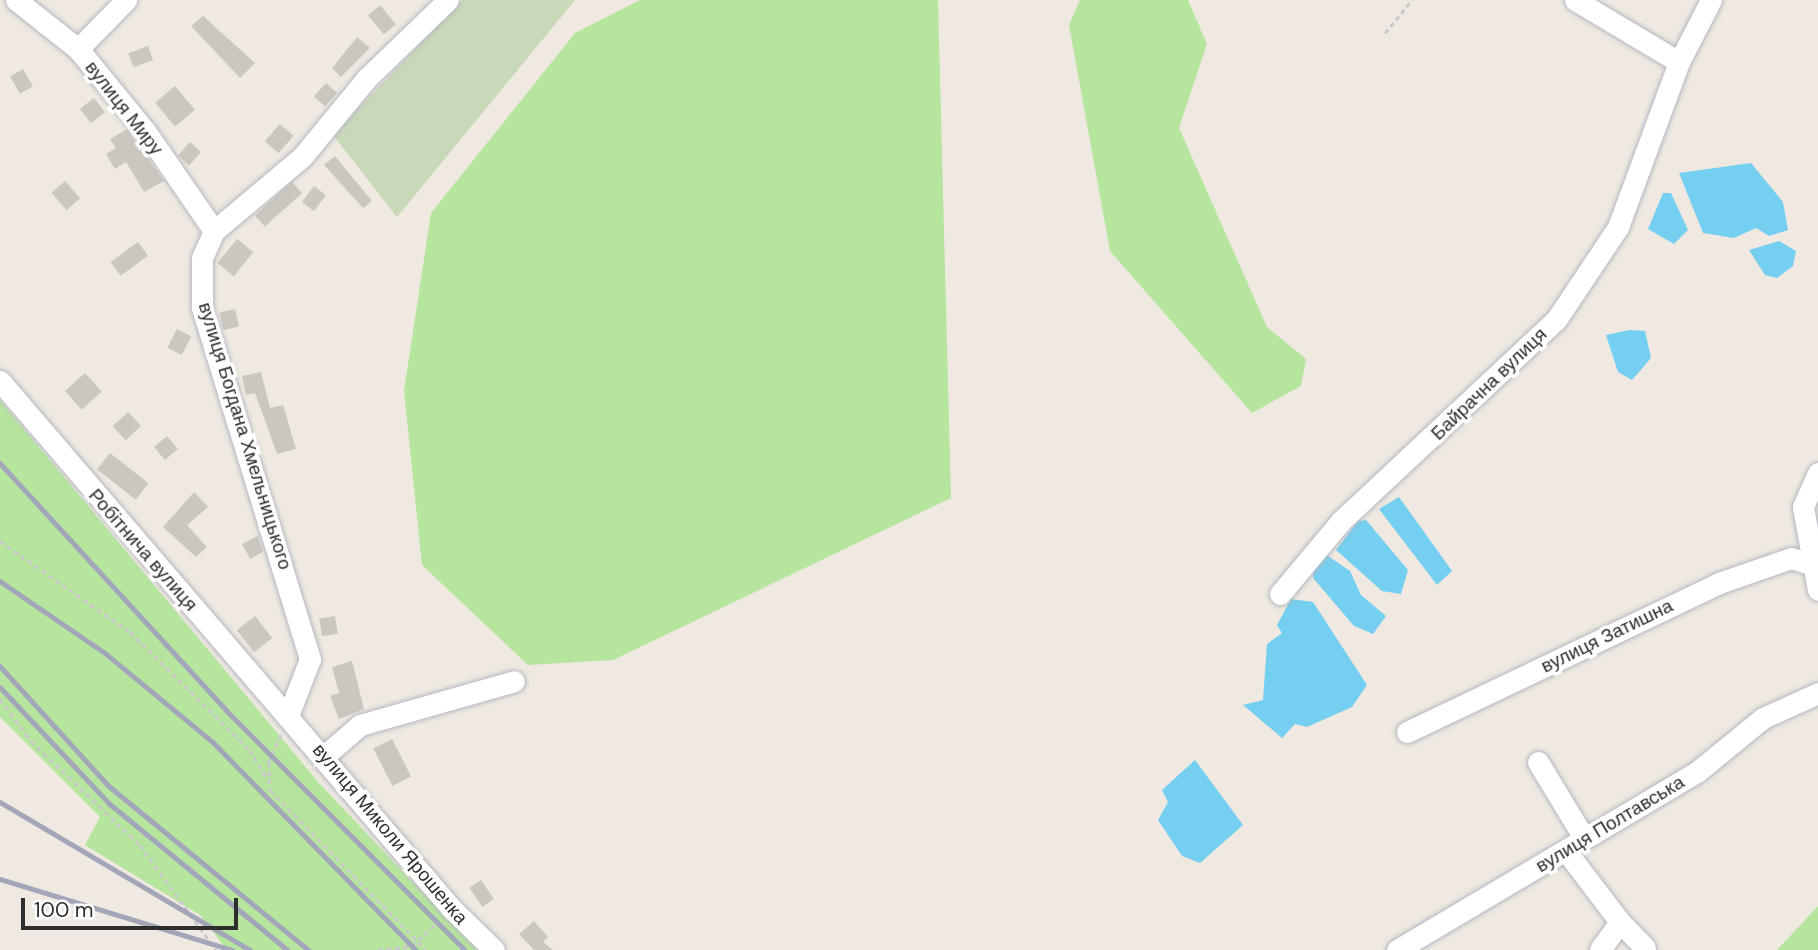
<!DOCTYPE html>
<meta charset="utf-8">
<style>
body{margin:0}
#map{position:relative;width:1818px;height:950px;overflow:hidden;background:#efe9e1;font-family:"DM Sans",sans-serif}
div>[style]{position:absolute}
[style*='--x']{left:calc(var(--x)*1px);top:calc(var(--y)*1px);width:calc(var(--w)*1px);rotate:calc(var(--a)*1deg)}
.green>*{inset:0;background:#b6e59e}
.cemetery>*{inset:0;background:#c8d9b8}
.water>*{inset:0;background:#75cff0}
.building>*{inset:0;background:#cbc7bf;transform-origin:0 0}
.path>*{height:2.5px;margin-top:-1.25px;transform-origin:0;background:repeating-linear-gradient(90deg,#c9c9c9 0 5px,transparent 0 8.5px)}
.roads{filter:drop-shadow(0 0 2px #b4b7c1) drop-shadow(0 0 2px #b4b7c1)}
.minor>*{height:21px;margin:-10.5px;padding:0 10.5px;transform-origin:10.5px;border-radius:10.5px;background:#fff}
.rail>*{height:4.5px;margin:-2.25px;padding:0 2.25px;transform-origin:2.25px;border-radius:2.25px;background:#a3a6b8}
span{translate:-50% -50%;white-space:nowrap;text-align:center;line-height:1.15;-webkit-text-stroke:7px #fff;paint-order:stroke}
.street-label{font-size:19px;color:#2e2e2e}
.scale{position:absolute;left:21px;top:898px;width:217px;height:32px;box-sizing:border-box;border:4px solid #2e2e2e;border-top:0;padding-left:9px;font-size:21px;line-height:24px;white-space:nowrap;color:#2e2e2e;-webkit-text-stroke:5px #fff;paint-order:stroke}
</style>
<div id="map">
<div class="green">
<div style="clip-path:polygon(640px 0,938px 0,951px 498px,613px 660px,528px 665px,422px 565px,404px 391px,431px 213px,575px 33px)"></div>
<div style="clip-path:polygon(1080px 0,1188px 0,1207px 44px,1179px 128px,1267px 327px,1306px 359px,1301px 386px,1252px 413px,1110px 251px,1069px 25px)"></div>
<div style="clip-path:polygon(0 400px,319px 783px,477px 950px,227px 950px,200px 915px,85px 845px,100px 817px,0 717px)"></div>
<div style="clip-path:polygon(1818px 906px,1818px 950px,1777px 950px)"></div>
</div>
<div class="cemetery">
<div style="clip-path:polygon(462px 0,575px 0,397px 217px,333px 135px)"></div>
</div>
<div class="water">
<div style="clip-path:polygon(1751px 163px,1783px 202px,1788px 230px,1769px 236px,1756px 228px,1734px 238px,1703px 233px,1679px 173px)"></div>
<div style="clip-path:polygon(1663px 193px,1671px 193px,1688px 230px,1674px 244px,1648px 229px)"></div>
<div style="clip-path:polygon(1779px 241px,1796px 251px,1793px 266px,1777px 278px,1765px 275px,1749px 250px)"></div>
<div style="clip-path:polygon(1630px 330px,1645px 331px,1651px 358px,1632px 380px,1618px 372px,1606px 335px)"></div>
<div style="clip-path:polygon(1399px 497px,1452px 571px,1437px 585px,1379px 509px)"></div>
<div style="clip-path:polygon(1366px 520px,1408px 570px,1401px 594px,1382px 591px,1336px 550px,1358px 521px)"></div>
<div style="clip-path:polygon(1325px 554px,1350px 571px,1361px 595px,1386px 616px,1373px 634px,1354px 626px,1313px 578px,1313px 568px)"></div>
<div style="clip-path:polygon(1291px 599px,1313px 602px,1367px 685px,1352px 707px,1307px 727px,1295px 724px,1282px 738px,1243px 705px,1263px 700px,1267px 644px,1282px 633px,1277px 625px)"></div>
<div style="clip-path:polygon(1195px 760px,1243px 825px,1200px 863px,1182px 856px,1158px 820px,1168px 802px,1162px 790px)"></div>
</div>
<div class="building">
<div style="left:380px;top:5px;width:25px;height:16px;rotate:50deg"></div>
<div style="clip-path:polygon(203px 16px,255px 63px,240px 78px,191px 26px)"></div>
<div style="clip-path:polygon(357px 37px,370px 48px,341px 77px,332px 68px)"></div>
<div style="left:148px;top:46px;width:15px;height:21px;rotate:70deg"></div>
<div style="left:23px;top:69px;width:20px;height:15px;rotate:60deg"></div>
<div style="left:326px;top:83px;width:15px;height:18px;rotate:42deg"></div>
<div style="left:175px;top:86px;width:31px;height:26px;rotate:50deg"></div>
<div style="left:94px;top:98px;width:18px;height:18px;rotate:52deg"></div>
<div style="left:280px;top:124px;width:18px;height:23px;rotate:41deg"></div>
<div style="clip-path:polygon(127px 129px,164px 181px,144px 192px,126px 162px,115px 169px,106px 154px,116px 148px,110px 139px)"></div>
<div style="left:190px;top:142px;width:15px;height:18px;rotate:42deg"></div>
<div style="clip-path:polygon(335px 156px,372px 201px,363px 208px,324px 165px)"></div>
<div style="left:65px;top:181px;width:23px;height:18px;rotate:49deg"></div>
<div style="left:292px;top:182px;width:15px;height:50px;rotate:48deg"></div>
<div style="left:314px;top:186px;width:15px;height:20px;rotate:37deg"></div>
<div style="left:237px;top:239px;width:21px;height:31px;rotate:39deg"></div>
<div style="left:138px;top:242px;width:17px;height:34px;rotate:54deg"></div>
<div style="left:235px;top:309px;width:18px;height:16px;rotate:77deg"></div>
<div style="left:177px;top:329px;width:16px;height:21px;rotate:27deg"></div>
<div style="clip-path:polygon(261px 372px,270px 408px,283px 405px,296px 449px,277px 454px,255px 393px,246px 395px,242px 376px)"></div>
<div style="left:85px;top:373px;width:25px;height:27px;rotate:48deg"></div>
<div style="left:128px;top:412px;width:19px;height:21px;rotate:47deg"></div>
<div style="left:167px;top:436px;width:17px;height:17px;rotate:50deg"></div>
<div style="left:110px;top:453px;width:49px;height:21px;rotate:38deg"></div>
<div style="clip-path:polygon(194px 492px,208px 507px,187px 525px,207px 547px,196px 557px,163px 527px)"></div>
<div style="clip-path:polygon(258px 536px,263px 552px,250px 559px,242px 544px)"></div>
<div style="left:255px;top:616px;width:28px;height:23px;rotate:52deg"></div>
<div style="left:335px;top:616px;width:18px;height:16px;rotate:81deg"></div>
<div style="clip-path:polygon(352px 661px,364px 709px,339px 719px,330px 696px,339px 693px,332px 667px)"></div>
<div style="left:392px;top:739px;width:42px;height:21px;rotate:63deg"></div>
<div style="left:481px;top:880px;width:23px;height:14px;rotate:56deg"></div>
<div style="clip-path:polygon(534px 921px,548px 937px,543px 942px,553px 950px,534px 950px,519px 934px)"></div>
</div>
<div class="path">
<div style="--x:1385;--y:33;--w:43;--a:-50.7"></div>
<div style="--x:0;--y:541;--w:159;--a:35"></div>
<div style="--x:130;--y:632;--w:168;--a:44.5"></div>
<div style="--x:250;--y:750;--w:33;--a:59"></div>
<div style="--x:0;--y:699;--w:52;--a:53.6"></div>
<div style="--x:31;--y:741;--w:151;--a:43.7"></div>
<div style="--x:140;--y:845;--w:130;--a:54.1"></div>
<div style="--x:281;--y:735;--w:30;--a:114"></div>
<div style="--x:269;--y:762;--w:28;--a:88"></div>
<div style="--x:270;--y:790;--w:223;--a:45.7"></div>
<div style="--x:378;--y:950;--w:34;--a:-7"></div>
<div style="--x:412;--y:946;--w:37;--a:-43"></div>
</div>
<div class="roads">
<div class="minor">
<div style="--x:16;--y:0;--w:79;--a:38.3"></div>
<div style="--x:78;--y:49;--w:107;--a:50.7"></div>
<div style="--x:146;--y:132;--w:120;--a:55.5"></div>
<div style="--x:1575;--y:0;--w:121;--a:30.8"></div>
<div style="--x:1679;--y:62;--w:70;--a:-62.7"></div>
<div style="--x:78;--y:49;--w:69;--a:-45.6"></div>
<div style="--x:0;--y:381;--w:694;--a:49.44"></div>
<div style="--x:451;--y:908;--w:60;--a:44.3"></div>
<div style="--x:1818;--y:473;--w:37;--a:114"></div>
<div style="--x:1803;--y:507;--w:84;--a:79.8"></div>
<div style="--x:1280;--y:594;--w:95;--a:-50.1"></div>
<div style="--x:1341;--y:521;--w:294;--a:-43.1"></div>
<div style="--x:1556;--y:320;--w:112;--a:-56.3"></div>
<div style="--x:1618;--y:227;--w:176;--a:-69.7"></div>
<div style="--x:288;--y:716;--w:61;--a:-68.9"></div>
<div style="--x:310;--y:659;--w:368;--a:-107.1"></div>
<div style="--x:202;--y:307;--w:49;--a:-90"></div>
<div style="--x:202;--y:258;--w:30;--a:-66"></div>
<div style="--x:214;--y:231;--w:115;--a:-40.1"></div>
<div style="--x:302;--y:157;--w:102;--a:-50.6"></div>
<div style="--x:367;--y:78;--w:112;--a:-43.9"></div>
<div style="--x:1407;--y:732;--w:346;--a:-25.5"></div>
<div style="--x:1719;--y:583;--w:76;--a:-19.1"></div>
<div style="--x:1791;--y:558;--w:21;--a:17"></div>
<div style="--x:324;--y:756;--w:48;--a:-40.7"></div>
<div style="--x:360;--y:725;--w:160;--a:-15.9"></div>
<div style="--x:1538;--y:762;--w:89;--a:58.8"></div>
<div style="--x:1566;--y:851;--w:89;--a:52.7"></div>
<div style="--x:1620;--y:922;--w:34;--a:126"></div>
<div style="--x:1620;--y:922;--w:36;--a:46"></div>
<div style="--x:1397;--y:950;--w:349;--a:-30.7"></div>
<div style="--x:1697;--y:772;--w:85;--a:-39.3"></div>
<div style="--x:1763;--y:718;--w:60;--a:-24.4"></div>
</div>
</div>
<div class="rail">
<div style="--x:0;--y:463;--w:335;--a:47.5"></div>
<div style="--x:226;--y:710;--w:339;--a:45.1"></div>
<div style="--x:0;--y:581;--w:127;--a:34.4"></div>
<div style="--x:105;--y:653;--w:140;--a:39.5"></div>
<div style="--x:213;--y:742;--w:291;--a:45.7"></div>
<div style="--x:0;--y:666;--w:162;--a:47.8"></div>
<div style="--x:109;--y:786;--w:259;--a:39.4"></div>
<div style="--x:0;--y:687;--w:161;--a:46.8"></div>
<div style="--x:110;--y:804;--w:230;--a:39.4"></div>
<div style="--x:0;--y:802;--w:291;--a:30.6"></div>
<div style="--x:0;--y:879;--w:243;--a:17"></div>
</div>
<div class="street-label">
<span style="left:124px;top:108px;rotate:52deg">вулиця Миру</span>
<span style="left:1489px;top:384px;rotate:-44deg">Байрачна вулиця</span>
<span style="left:245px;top:436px;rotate:73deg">вулиця Богдана Хмельницького</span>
<span style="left:143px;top:550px;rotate:49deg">Робітнича вулиця</span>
<span style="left:1607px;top:636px;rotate:-26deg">вулиця Затишна</span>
<span style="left:1610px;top:824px;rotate:-31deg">вулиця Полтавська</span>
<span style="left:390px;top:834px;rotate:50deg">вулиця Миколи Ярошенка</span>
</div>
<div class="scale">100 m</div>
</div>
